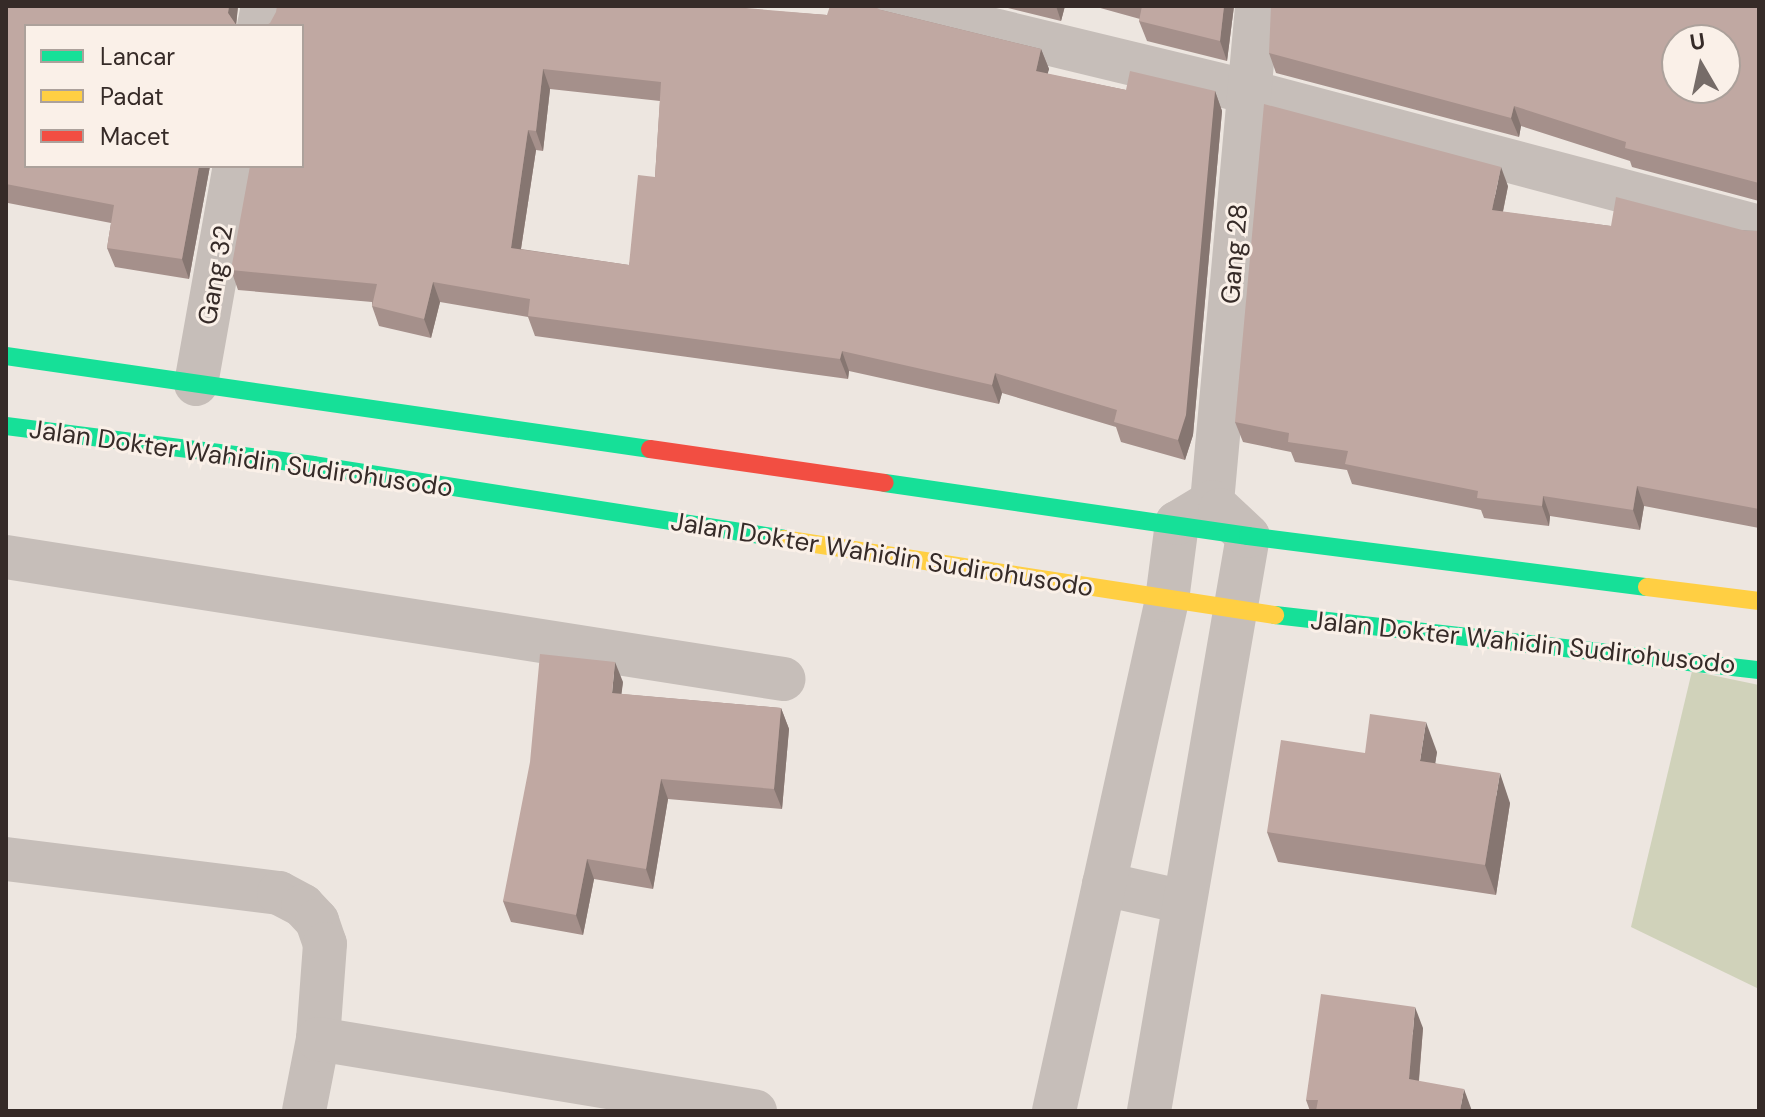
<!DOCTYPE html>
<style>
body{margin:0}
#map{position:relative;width:1765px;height:1117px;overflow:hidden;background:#ede6e0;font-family:"DM Sans",sans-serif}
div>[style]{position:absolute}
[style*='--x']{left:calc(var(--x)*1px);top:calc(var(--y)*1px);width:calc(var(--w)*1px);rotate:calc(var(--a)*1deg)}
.green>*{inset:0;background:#d0d2ba}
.street>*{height:44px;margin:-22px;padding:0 22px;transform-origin:22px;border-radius:22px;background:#c6beb9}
.fast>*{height:18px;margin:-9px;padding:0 9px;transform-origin:9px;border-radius:9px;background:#16e098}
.slow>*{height:18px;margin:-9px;padding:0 9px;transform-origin:9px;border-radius:9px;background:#ffcf43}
.jam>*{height:18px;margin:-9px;padding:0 9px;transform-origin:9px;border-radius:9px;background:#f24e42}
.wall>*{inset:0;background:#a5908b}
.shaded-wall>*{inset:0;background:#867671}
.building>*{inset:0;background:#c0a8a2}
span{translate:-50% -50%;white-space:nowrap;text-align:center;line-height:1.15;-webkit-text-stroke:6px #faf0e8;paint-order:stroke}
.street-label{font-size:26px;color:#362b28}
.frame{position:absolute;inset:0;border:8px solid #362b28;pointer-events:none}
.legend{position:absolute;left:24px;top:24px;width:280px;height:144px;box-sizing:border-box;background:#faf0e8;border:2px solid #aca19b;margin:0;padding:10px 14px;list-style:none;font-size:24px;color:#362b28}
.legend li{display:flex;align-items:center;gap:16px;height:40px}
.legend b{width:40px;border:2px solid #aca19b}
.north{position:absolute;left:1661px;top:24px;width:80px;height:80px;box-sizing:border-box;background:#faf0e8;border:2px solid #aca19b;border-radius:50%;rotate:351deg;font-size:22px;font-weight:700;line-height:32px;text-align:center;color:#362b28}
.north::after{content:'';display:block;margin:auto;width:28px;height:36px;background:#766c68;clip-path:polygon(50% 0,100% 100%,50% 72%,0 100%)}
</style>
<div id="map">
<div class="green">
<div style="clip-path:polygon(1692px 671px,1759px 685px,1759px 989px,1631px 927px)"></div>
</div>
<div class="street">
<div style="--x:894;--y:6;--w:366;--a:13.6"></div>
<div style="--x:1250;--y:92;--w:527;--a:14.85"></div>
<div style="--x:259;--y:26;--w:20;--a:-79"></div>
<div style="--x:196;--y:384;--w:221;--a:-79.9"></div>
<div style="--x:1212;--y:502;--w:498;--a:-84.8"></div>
<div style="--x:6;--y:557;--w:787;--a:8.92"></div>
<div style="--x:6;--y:859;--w:275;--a:7.1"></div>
<div style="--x:279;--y:893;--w:27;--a:28"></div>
<div style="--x:303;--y:906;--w:21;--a:47"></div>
<div style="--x:317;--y:921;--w:24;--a:71"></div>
<div style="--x:325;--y:944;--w:95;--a:94.2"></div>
<div style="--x:318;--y:1039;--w:73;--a:101"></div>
<div style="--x:1104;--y:884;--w:82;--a:12.7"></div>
<div style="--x:318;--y:1039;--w:443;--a:9.4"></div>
<div style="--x:1054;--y:1111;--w:523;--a:-77.53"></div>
<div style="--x:1167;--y:600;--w:78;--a:-82.6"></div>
<div style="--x:1177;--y:523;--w:41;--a:-31"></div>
<div style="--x:1149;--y:1111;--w:583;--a:-80.23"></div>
<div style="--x:1248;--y:536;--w:38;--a:-137"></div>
</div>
<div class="fast">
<div style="--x:6;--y:356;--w:651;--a:8.22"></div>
<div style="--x:6;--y:426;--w:309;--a:7.2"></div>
<div style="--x:313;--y:465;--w:476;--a:8.9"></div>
<div style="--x:885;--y:483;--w:367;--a:8.3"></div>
<div style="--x:1248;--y:536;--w:402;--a:7.3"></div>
<div style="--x:1275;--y:615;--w:487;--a:6.5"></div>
</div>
<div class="slow">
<div style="--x:783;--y:539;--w:498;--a:8.8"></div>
<div style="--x:1647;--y:587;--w:113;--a:7.1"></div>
</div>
<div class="jam">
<div style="--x:650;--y:449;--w:237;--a:8.2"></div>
</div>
<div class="wall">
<div style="clip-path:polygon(6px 6px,238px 6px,236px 25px,26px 166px,210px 166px,189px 279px,115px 267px,107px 248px,111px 223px,8px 203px,6px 218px)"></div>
<div style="clip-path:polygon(1000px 6px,1065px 6px,1061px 21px)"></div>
<div style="clip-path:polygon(1093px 6px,1234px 6px,1227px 61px,1147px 41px,1139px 21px,1140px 19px)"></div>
<div style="clip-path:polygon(1759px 6px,1759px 201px,1632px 167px,1630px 161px,1521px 126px,1519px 137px,1276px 73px,1269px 53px)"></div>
<div style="clip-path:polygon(evenodd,746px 9px,827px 15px,881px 10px,1041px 49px,1049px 69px,1047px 74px,1126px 90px,1215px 91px,1222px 111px,1193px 435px,1185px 460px,1121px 442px,1116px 427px,1002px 393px,999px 404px,849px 371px,848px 379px,535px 336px,528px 317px,440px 302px,431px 338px,379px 326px,372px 306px,372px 302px,238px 290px,231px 270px,302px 26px,746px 9px,550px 89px,660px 101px,655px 177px,629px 265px,521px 249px,536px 150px,543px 151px,550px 89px)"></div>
<div style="clip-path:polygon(1508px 186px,1503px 212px,1611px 226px,1759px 231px,1759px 528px,1644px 506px,1640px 530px,1550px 516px,1549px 526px,1484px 518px,1481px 510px,1352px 484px,1347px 470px,1295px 462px,1291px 452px,1243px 442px,1235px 422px)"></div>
<div style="clip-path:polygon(623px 682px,621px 694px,781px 708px,789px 729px,782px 809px,668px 799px,653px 889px,594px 879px,583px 935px,511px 922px,503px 901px)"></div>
<div style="clip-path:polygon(1437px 752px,1435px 763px,1510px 803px,1496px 895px,1278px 862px,1267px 832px)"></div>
<div style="clip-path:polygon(1423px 1028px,1419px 1081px,1472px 1111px,1310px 1111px,1306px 1100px)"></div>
</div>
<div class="shaded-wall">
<div style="clip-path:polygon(229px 6px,238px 6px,236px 26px,228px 13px)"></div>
<div style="clip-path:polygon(1056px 6px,1065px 6px,1061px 21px)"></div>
<div style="clip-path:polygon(1224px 6px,1234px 6px,1227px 61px,1220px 41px)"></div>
<div style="clip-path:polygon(1041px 49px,1049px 69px,1043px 91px,1036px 71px)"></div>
<div style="clip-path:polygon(543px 69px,550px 89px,543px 151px,536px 131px)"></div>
<div style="clip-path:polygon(1215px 91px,1222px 111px,1193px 435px,1185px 460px,1178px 440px)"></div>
<div style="clip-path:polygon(1514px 106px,1521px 126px,1519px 137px,1511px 118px)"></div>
<div style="clip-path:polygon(528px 130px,536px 150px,518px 268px,511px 248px)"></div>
<div style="clip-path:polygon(199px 166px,210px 166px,189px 279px,182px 259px)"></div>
<div style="clip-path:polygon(1501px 167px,1508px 186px,1499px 230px,1492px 210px)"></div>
<div style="clip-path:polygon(6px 198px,8px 203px,6px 218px)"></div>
<div style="clip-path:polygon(433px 282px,440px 302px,431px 338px,424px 319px)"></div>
<div style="clip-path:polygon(842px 351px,849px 371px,848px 379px,840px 359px)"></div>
<div style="clip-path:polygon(995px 373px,1002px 393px,999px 404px,992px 385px)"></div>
<div style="clip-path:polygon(1637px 486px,1644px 506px,1640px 530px,1633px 510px)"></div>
<div style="clip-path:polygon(1543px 496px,1550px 516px,1549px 526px,1542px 506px)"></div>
<div style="clip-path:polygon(615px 662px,623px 682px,619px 714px,612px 693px)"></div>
<div style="clip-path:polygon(781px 708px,789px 729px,782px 809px,774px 789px)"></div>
<div style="clip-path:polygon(1426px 722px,1437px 752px,1431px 791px,1420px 761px)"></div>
<div style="clip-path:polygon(1500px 773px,1510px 803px,1496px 895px,1485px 865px)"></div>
<div style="clip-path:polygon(661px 779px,668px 799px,653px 889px,646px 869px)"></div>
<div style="clip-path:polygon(587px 859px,594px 879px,583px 935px,576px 915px)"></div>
<div style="clip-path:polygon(1415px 1007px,1423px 1028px,1417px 1101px,1409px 1079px)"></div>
<div style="clip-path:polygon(1464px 1089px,1472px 1111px,1460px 1111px)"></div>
</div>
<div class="building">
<div style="clip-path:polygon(6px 6px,229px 6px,228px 13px,237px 26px,26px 26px,26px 166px,199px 166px,182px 259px,107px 248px,114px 205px,6px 184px)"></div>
<div style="clip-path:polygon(evenodd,277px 6px,734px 6px,734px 7px,827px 15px,830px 6px,873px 6px,881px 10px,1041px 49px,1036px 71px,1126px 90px,1130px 71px,1215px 91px,1186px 415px,1178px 440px,1114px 422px,1117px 410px,995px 373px,992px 385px,842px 351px,840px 359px,528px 316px,530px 299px,433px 282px,424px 319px,372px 306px,377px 284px,231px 270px,250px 166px,302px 166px,302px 26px,265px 26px,270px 23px,276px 12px,277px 6px,543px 69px,661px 82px,655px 177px,638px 175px,629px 265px,511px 248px,528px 130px,536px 131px,543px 69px)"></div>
<div style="clip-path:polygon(1142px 6px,1224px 6px,1220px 41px,1139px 21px)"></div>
<div style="clip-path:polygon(evenodd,1271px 6px,1759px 6px,1759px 183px,1625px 148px,1626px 142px,1514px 106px,1511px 118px,1269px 53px,1271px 6px,1677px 40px,1725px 40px,1725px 88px,1677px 88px,1677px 40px)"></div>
<div style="clip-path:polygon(1264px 104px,1501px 167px,1492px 210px,1611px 226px,1616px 197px,1746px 231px,1759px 231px,1759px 509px,1637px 486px,1633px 510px,1543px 496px,1542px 506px,1477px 498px,1478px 491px,1345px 464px,1348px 451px,1288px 442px,1289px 433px,1235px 422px)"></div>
<div style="clip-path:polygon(540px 654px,615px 662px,612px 693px,781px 708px,774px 789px,661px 779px,646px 869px,587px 859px,576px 915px,503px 901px,530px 762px)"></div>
<div style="clip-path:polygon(1370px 714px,1426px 722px,1420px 761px,1500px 773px,1485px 865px,1267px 832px,1281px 740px,1365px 753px)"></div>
<div style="clip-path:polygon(1321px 994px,1415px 1007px,1409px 1079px,1464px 1089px,1460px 1111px,1316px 1111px,1318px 1100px,1306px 1100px)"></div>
</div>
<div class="street-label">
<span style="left:1235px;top:254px;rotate:-85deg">Gang 28</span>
<span style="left:216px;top:275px;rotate:-80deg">Gang 32</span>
<span style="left:241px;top:459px;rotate:8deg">Jalan Dokter Wahidin Sudirohusodo</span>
<span style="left:882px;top:555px;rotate:9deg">Jalan Dokter Wahidin Sudirohusodo</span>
<span style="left:1523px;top:643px;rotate:6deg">Jalan Dokter Wahidin Sudirohusodo</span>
</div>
<div class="frame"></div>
<ul class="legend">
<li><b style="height:10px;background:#16e098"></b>Lancar</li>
<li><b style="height:10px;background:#ffcf43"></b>Padat</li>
<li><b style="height:10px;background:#f24e42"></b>Macet</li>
</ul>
<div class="north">U</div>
</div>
